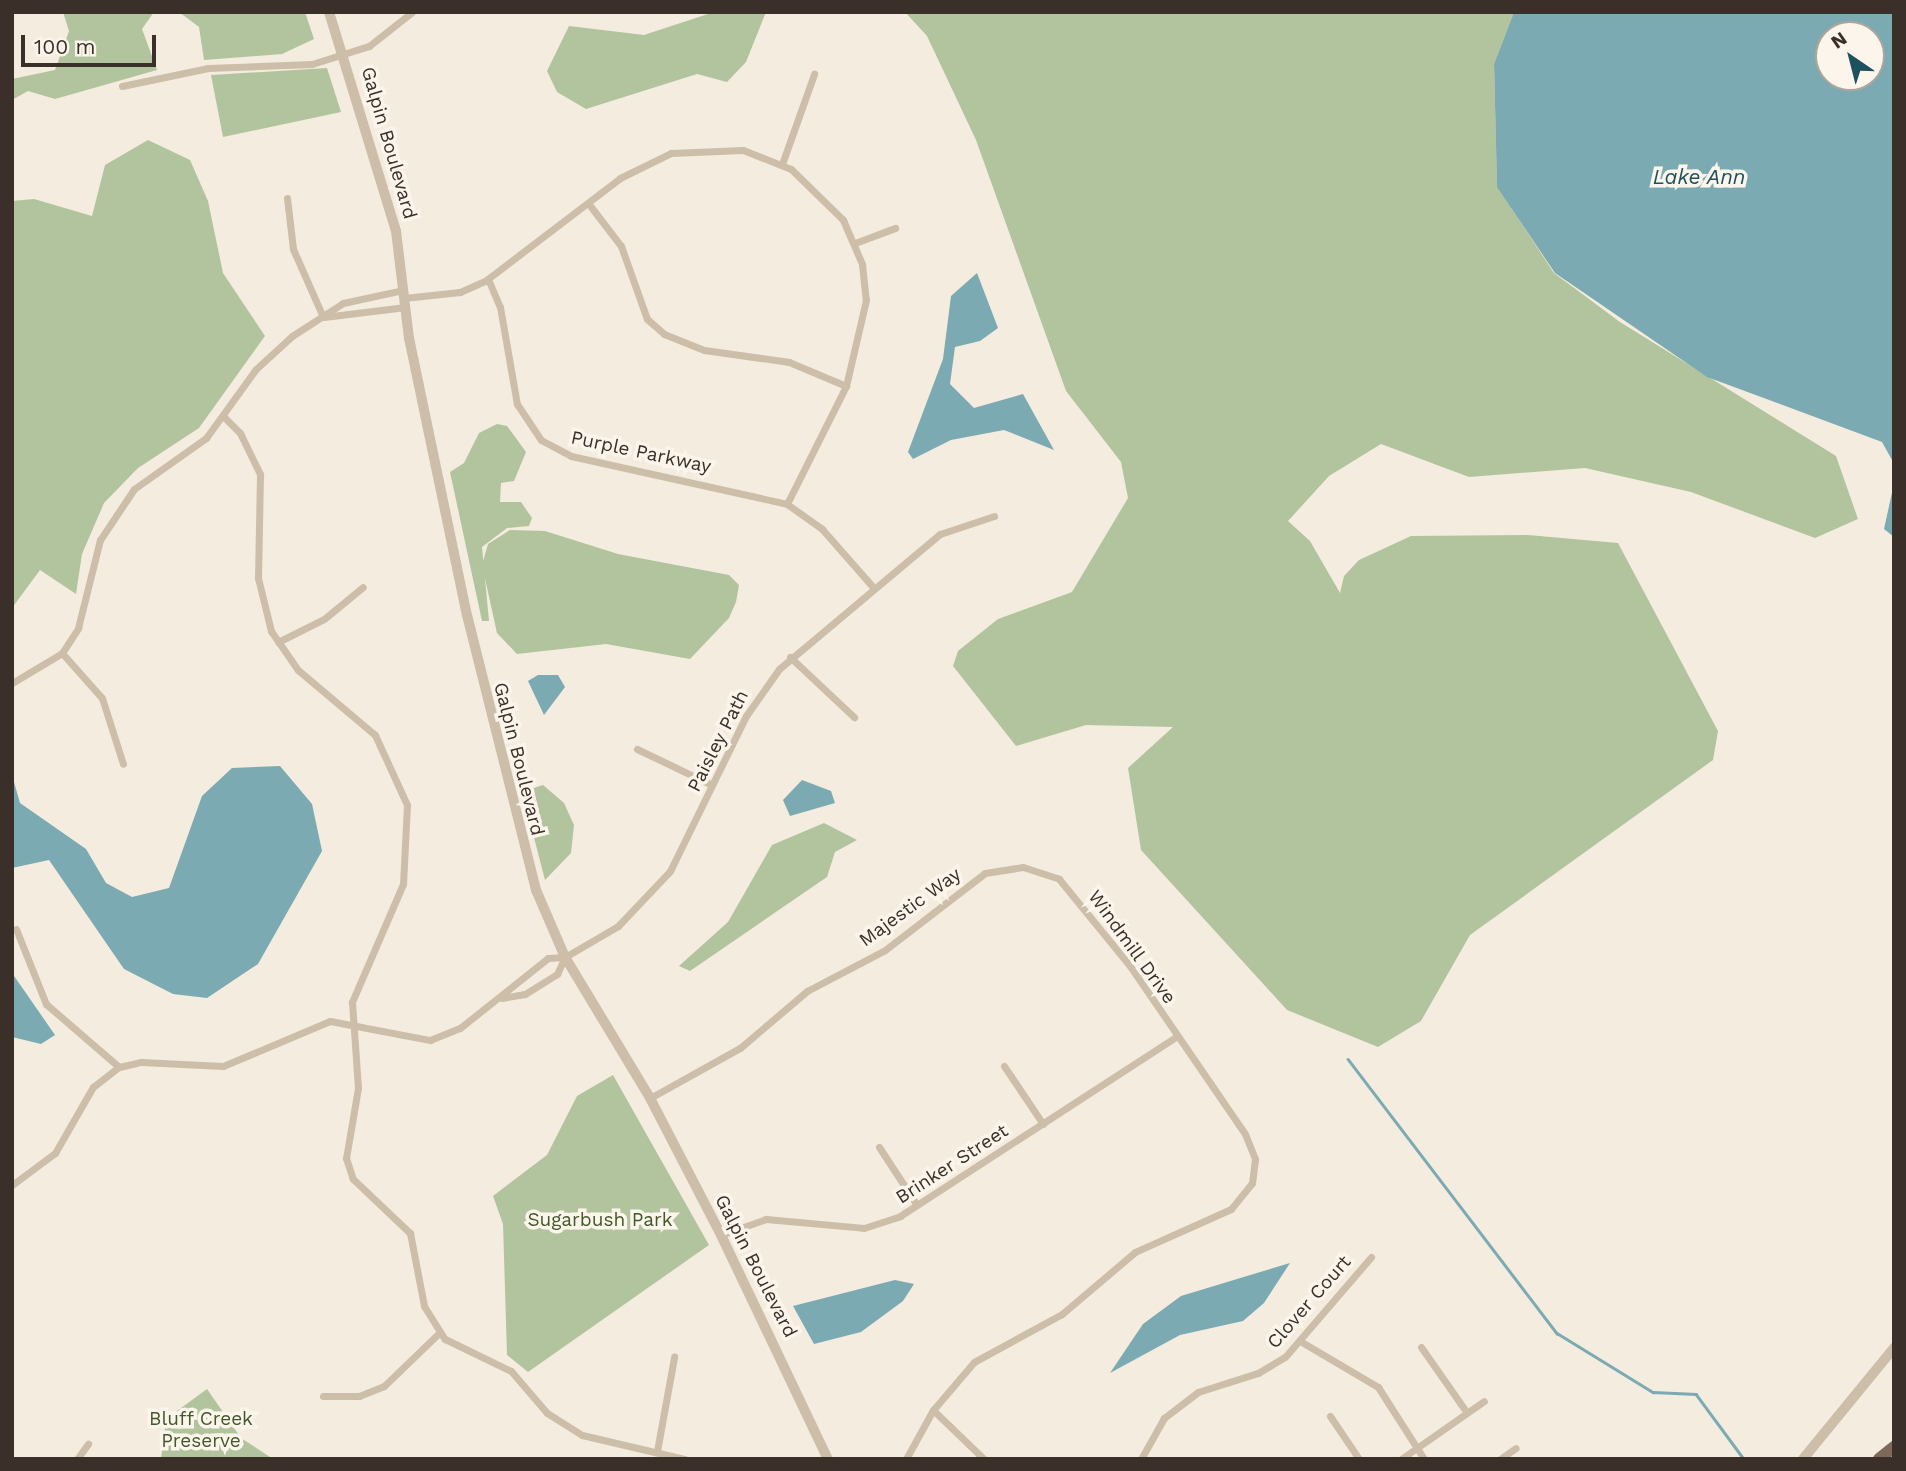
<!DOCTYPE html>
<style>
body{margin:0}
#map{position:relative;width:1906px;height:1471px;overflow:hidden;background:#f4ecde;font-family:"Work Sans",sans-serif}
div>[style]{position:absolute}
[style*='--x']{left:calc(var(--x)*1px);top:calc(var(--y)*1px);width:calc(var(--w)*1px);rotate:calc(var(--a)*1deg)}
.green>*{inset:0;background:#b2c49d}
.water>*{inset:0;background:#7baab3}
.stream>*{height:2.5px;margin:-1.25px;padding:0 1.25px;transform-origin:1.25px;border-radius:1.25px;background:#7baab3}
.minor>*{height:7px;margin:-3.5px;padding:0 3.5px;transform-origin:3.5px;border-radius:3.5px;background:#cdbea9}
.tertiary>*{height:10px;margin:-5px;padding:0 5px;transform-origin:5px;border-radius:5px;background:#cdbea9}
.primary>*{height:12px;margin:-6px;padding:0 6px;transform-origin:6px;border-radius:6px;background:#7c6959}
span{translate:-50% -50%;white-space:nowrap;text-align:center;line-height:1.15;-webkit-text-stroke:7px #fbf5eb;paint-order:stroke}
.street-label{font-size:19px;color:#3a3029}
.park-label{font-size:19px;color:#43592b}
.water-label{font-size:21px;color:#1c515e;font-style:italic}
.frame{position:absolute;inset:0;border:14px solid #3a3029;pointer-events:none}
.north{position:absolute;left:1815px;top:21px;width:70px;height:70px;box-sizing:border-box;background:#fbf5eb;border:2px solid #aea69d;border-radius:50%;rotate:325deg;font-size:19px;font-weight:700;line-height:28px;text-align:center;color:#3a3029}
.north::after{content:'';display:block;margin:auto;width:24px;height:32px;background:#1c515e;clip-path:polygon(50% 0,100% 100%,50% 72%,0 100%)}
.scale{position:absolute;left:21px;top:35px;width:135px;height:32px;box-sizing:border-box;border:4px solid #3a3029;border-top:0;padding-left:9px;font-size:21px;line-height:24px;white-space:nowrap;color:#3a3029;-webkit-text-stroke:5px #fbf5eb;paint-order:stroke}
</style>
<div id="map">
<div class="green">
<div style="clip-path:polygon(63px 12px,154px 12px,142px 29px,157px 70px,55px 99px,28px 91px,12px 100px,12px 79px,55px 70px,69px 31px)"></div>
<div style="clip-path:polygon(179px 12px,305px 12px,314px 39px,282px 54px,204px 60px,199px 27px)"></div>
<div style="clip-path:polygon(714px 12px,766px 12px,746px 62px,727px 82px,697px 74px,586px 109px,557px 92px,547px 71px,569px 26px,644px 35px)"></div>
<div style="clip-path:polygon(905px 12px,1514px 12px,1494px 64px,1497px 186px,1554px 273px,1620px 322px,1836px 456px,1858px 519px,1815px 538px,1691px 492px,1585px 468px,1469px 477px,1381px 444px,1329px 476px,1288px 521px,1310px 541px,1340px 593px,1344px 576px,1359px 560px,1411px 536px,1528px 535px,1618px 543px,1718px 731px,1713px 760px,1470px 935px,1421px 1021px,1378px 1047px,1287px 1010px,1141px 850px,1128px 768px,1173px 727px,1086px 725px,1016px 746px,953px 666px,958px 651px,998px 619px,1072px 592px,1128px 498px,1121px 462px,1066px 391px,976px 140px,927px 36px)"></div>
<div style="clip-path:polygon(327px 68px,341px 112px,223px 137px,211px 75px)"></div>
<div style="clip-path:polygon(148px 140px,190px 160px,208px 201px,223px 273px,265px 336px,199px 428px,138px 468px,104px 503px,82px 554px,76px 594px,40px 570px,12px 608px,12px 201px,34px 199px,92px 216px,105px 165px)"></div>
<div style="clip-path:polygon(497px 424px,507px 426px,526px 452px,514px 481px,501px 483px,500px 502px,521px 502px,532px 518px,529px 526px,507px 528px,482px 547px,489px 621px,482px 621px,450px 472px,464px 463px,479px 433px)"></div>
<div style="clip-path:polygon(510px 530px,545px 531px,618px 554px,729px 575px,739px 585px,736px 602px,729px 618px,690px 659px,606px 644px,517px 654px,497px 633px,482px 565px,488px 544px)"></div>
<div style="clip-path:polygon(543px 785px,564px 803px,574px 825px,571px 853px,545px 880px,525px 803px,531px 789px)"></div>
<div style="clip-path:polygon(824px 823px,857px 840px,835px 852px,827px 877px,690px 971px,679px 966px,728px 922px,772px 845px)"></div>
<div style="clip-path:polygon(613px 1075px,709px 1245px,528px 1372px,507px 1355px,503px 1224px,493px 1196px,547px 1155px,577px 1096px)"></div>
<div style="clip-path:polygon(207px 1389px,241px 1438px,273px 1459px,161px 1459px,166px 1419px)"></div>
</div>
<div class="water">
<div style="clip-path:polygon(evenodd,1514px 12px,1894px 12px,1894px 537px,1884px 529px,1893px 488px,1892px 460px,1882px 442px,1707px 377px,1555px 273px,1497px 187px,1494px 64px,1514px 12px,1871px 35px,1871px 77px,1829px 77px,1829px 35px,1871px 35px)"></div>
<div style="clip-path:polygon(977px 273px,998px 328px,980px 341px,955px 347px,950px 384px,974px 408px,1023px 394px,1054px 450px,1004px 430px,951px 440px,913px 459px,908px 452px,943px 359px,951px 296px)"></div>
<div style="clip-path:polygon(538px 675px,558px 675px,565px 687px,544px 715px,528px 681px)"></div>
<div style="clip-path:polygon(280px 766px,312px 804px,322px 851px,258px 964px,207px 998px,173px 994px,124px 969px,49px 860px,12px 868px,12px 775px,20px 803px,86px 849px,106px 883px,132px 897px,169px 888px,202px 796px,232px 768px)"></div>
<div style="clip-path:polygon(802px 780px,831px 791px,835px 803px,790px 816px,783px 800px)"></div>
<div style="clip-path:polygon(12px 973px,55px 1035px,41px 1044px,12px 1037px)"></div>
<div style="clip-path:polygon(1290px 1263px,1264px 1303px,1243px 1321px,1180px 1335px,1110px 1373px,1143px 1324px,1181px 1296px)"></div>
<div style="clip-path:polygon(895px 1280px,914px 1284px,903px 1301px,861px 1332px,814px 1344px,793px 1306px)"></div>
</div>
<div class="stream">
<div style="--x:1348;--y:1059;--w:345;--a:52.7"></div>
<div style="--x:1557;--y:1333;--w:113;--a:31.6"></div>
<div style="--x:1653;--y:1392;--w:43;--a:2.7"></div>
<div style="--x:1696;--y:1394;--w:81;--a:53.6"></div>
</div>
<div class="minor">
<div style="--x:122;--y:86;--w:88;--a:-11.8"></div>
<div style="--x:208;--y:68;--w:104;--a:-2.2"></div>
<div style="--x:312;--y:64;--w:60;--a:-17.5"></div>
<div style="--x:369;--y:46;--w:55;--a:-38.3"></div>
<div style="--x:782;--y:164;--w:96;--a:-70.4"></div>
<div style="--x:287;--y:198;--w:51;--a:83.3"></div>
<div style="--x:293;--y:249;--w:74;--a:66.2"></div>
<div style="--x:588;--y:203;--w:54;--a:52.5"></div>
<div style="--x:621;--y:246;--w:77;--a:70.4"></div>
<div style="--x:647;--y:319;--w:23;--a:41"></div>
<div style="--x:664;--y:334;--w:43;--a:21.8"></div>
<div style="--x:704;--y:350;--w:86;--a:8"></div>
<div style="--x:789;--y:362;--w:62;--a:22.8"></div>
<div style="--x:855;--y:243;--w:43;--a:-20.6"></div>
<div style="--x:488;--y:279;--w:30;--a:67"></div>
<div style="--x:500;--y:307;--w:98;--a:80.1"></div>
<div style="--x:517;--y:404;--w:43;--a:56.3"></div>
<div style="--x:541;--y:440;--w:34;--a:28"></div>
<div style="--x:571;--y:456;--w:221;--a:12.5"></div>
<div style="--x:787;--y:504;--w:43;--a:35.5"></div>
<div style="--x:822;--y:529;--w:77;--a:48.7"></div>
<div style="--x:404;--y:298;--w:56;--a:-6.1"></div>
<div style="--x:460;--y:292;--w:27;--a:-24"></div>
<div style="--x:485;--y:281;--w:170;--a:-37.3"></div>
<div style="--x:620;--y:178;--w:57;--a:-26.1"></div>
<div style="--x:671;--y:153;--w:72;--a:-2.4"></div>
<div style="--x:743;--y:150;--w:52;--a:21.6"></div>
<div style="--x:791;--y:169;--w:73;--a:44.4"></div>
<div style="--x:843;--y:220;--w:48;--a:66.6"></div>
<div style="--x:862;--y:264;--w:36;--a:84"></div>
<div style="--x:866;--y:300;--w:88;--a:103.1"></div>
<div style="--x:846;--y:386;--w:132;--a:116.6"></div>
<div style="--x:324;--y:317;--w:82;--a:-7"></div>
<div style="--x:224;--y:417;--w:23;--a:45"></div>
<div style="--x:240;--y:433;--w:46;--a:64"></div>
<div style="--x:260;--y:474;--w:104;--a:91.1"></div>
<div style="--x:258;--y:578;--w:55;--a:76.2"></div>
<div style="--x:271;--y:631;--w:47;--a:55.3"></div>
<div style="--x:298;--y:670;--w:101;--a:40.2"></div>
<div style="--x:375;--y:735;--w:77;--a:65.4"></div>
<div style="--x:407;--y:805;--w:79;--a:92.9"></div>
<div style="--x:403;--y:884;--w:129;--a:113.4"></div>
<div style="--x:352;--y:1002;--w:86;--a:86"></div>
<div style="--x:358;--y:1088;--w:71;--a:99.7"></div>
<div style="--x:346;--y:1158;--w:22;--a:72"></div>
<div style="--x:353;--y:1179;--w:79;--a:43.5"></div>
<div style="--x:410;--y:1233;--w:74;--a:79.1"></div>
<div style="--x:424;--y:1306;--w:39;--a:58"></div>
<div style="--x:445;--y:1339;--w:73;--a:25.9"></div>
<div style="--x:511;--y:1371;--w:55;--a:49.4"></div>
<div style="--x:547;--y:1413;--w:41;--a:32.2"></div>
<div style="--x:582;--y:1435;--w:105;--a:13.2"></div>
<div style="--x:278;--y:642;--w:51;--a:-26.6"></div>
<div style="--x:324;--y:619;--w:50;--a:-39.4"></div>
<div style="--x:62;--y:653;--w:60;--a:48.4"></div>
<div style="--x:102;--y:698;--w:69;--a:72.3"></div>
<div style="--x:790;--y:657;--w:88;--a:43.2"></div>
<div style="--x:12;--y:683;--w:58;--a:-31"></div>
<div style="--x:62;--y:653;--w:30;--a:-57"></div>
<div style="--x:78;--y:628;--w:91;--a:-76"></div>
<div style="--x:100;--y:540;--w:61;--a:-56.3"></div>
<div style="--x:134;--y:489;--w:88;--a:-35.3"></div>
<div style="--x:206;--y:438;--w:85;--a:-54.1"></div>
<div style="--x:256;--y:369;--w:49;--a:-42.5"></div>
<div style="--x:292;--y:336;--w:61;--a:-32.9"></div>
<div style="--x:343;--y:303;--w:61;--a:-12.2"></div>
<div style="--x:637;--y:749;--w:83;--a:25.6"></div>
<div style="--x:16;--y:929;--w:81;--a:68.2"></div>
<div style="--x:46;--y:1004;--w:96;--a:40.8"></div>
<div style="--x:502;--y:998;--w:23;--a:-10"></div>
<div style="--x:525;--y:994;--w:38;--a:-32"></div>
<div style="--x:557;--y:974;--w:19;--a:-65"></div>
<div style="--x:1004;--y:1066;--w:70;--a:56.1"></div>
<div style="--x:650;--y:1098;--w:103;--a:-29.1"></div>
<div style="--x:740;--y:1048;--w:88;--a:-40.4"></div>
<div style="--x:807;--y:991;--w:88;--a:-27.7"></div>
<div style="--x:885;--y:950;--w:126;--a:-37.6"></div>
<div style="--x:985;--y:873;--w:38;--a:-9"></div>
<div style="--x:1023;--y:867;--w:38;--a:18"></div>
<div style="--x:1059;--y:879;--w:112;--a:50.8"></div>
<div style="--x:1130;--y:966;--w:204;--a:55.6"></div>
<div style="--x:1245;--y:1134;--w:27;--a:68"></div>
<div style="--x:1255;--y:1159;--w:24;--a:97"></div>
<div style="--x:1252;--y:1183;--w:33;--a:129"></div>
<div style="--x:1231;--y:1209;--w:105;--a:155.9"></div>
<div style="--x:1135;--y:1252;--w:96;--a:139.7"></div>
<div style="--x:1062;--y:1314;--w:100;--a:151.4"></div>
<div style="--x:974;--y:1362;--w:63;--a:130.5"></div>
<div style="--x:933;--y:1410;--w:56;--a:118.9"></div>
<div style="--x:879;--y:1147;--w:69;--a:56.8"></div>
<div style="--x:12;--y:1185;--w:54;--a:-36.7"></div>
<div style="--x:55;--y:1153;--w:76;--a:-60.1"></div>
<div style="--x:93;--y:1087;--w:33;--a:-38"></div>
<div style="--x:119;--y:1067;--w:23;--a:-13"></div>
<div style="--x:141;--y:1062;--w:82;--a:2.8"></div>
<div style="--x:223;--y:1066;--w:116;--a:-22.8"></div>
<div style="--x:330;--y:1021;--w:102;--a:10.8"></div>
<div style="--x:430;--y:1040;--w:32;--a:-22"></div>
<div style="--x:460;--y:1028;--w:112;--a:-38.5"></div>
<div style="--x:548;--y:958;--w:17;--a:-3"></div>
<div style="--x:565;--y:957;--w:61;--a:-30.3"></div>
<div style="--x:618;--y:926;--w:76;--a:-46.6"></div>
<div style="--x:670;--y:871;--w:173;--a:-63.9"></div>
<div style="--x:746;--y:716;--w:57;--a:-54.9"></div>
<div style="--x:779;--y:669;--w:210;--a:-40"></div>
<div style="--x:940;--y:534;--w:57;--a:-18.4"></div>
<div style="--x:721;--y:1235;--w:48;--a:-19.6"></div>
<div style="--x:766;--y:1219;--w:98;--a:5.2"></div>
<div style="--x:864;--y:1228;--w:38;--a:-18"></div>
<div style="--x:900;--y:1216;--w:329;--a:-33"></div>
<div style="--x:1300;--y:1341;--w:91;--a:30.5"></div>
<div style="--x:1378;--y:1387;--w:85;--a:57.4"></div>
<div style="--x:1421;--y:1347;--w:80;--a:55.1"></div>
<div style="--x:323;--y:1396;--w:36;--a:0"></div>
<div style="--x:359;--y:1396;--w:27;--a:-22"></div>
<div style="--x:384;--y:1386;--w:76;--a:-43.9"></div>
<div style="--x:933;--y:1410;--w:71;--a:43.9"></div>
<div style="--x:1330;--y:1416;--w:52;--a:56"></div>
<div style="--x:657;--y:1451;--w:96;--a:-79.7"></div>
<div style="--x:77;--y:1459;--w:19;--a:-54"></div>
<div style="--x:1141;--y:1459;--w:47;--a:-60.7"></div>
<div style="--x:1164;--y:1418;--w:43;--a:-37.4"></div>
<div style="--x:1198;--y:1392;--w:63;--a:-17.6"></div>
<div style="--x:1258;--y:1373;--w:31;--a:-31"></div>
<div style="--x:1285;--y:1357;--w:132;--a:-49.3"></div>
<div style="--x:1401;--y:1459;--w:101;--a:-34.9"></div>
<div style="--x:1500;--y:1459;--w:19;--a:-35"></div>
</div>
<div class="tertiary">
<div style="--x:329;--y:12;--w:229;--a:73"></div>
<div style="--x:396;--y:231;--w:108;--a:83.1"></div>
<div style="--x:409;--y:338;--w:283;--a:78.2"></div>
<div style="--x:467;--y:615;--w:284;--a:75.9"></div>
<div style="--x:536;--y:890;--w:73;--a:66.6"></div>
<div style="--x:565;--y:957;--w:165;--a:58.9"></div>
<div style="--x:650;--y:1098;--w:154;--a:62.6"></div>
<div style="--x:721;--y:1235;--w:248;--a:64.5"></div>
<div style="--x:1803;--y:1459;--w:144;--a:-50.7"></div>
</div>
<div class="primary">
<div style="--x:1879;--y:1459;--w:19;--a:-39"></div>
</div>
<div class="street-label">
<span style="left:389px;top:143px;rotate:74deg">Galpin Boulevard</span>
<span style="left:641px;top:452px;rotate:12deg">Purple Parkway</span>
<span style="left:718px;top:741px;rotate:-63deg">Paisley Path</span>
<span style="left:519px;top:759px;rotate:76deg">Galpin Boulevard</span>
<span style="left:910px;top:907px;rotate:-36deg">Majestic Way</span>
<span style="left:1132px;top:947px;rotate:54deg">Windmill Drive</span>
<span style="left:952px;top:1164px;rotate:-33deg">Brinker Street</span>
<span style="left:756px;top:1266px;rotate:63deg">Galpin Boulevard</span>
<span style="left:1309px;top:1302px;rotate:-49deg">Clover Court</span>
</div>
<div class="park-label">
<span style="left:600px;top:1220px">Sugarbush Park</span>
<span style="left:201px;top:1430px">Bluff Creek<br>Preserve</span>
</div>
<div class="water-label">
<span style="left:1699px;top:177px">Lake Ann</span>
</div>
<div class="frame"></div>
<div class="north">N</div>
<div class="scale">100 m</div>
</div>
